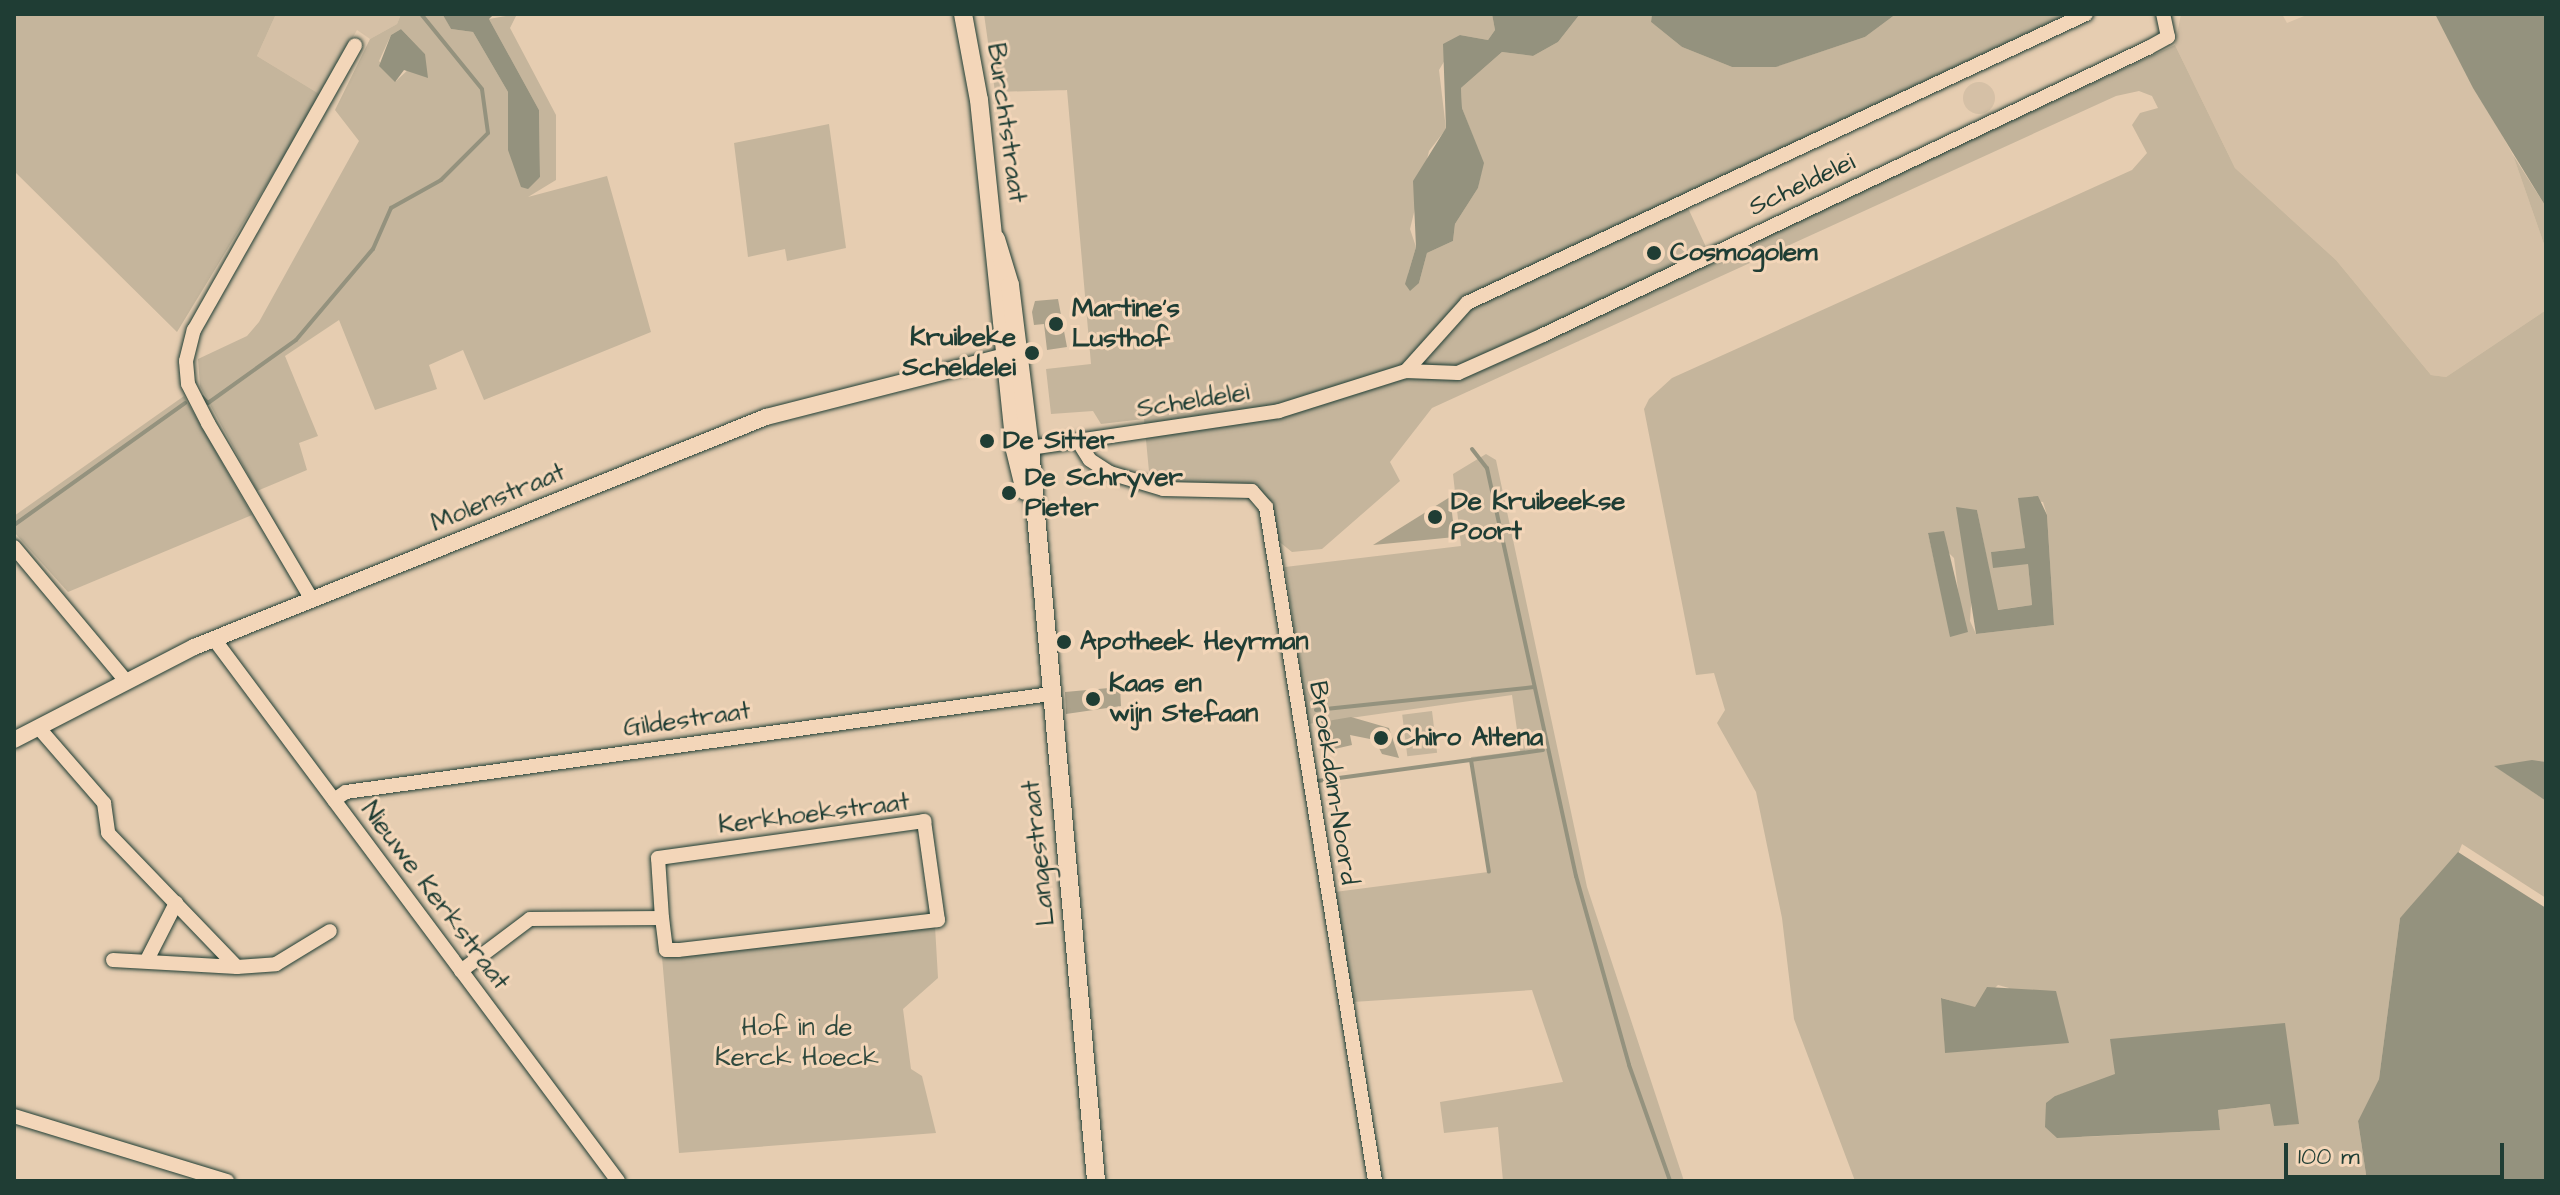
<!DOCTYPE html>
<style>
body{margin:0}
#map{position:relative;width:2560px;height:1195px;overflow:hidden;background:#e6cdb1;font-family:"Architects Daughter",sans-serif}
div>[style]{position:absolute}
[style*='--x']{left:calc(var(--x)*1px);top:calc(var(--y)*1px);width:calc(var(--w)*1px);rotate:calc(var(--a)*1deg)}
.built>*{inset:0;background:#d5c0a6}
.round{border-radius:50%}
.green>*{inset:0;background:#c5b59c;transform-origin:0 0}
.water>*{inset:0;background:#94927e}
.stream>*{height:4px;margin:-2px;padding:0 2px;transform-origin:2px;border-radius:2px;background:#94927e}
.building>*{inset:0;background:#aca28b}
.roads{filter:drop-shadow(0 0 2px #1f3d34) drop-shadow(0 0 2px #1f3d34)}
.minor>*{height:14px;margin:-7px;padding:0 7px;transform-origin:7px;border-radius:7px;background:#f3d6b9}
.tertiary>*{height:16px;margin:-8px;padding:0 8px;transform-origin:8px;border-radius:8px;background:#f3d6b9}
.secondary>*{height:18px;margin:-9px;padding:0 9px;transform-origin:9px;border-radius:9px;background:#f3d6b9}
.dots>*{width:22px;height:22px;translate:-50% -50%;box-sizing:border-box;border:4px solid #f3d6b9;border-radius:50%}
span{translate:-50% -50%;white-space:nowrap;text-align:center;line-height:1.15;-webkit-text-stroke:6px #f3d6b9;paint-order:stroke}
.street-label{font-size:26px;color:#1f3d34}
.poi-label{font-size:26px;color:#1f3d34;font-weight:700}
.left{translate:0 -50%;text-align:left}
.right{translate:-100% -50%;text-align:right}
.park-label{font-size:26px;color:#30493e}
.frame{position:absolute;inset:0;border:16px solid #1f3d34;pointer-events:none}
.scale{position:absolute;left:2284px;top:1143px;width:220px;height:36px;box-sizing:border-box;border:4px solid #1f3d34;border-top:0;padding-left:10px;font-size:24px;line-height:28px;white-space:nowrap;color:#1f3d34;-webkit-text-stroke:6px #f3d6b9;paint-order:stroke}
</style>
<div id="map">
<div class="built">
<div style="clip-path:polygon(276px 14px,401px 14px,397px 24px,370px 39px,357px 30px,321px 95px,257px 56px)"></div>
<div style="clip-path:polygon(2181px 14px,2282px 14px,2287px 23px,2309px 14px,2435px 14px,2513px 155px,2546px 250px,2546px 310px,2446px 377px,2431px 375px,2336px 260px,2235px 168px,2175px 45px)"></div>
<div class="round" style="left:1963px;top:82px;width:32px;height:32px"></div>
</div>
<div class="green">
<div style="clip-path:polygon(14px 14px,276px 14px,257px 56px,321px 95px,177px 332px,14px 171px)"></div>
<div style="clip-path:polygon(evenodd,401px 14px,443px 14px,451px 29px,473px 32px,508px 92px,513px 164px,532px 181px,540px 177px,539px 110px,489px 19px,517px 14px,510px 28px,556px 115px,556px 180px,528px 197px,607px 176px,651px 332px,484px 400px,463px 350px,429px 365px,437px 389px,375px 410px,339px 320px,285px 356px,318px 436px,299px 443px,307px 470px,257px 491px,200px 386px,198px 359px,247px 336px,259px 322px,359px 141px,335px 110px,370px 39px,397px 24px,401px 14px,401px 29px,425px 54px,396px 81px,379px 61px,391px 35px,401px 29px)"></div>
<div style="clip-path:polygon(evenodd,984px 14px,1492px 14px,1495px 30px,1488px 40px,1460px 35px,1439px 70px,1446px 129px,1429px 151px,1410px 229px,1416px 247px,1408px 274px,1419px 283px,1427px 253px,1453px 241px,1455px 224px,1478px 188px,1483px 163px,1462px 108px,1461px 88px,1502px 52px,1533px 56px,1558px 42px,1580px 14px,1652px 14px,1651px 22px,1682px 47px,1732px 67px,1775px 67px,1865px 37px,1896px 14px,2068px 14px,1682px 195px,1712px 260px,2175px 45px,2235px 168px,2336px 260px,2431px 375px,2446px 377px,2546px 310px,2546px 762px,2495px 766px,2546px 801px,2546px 898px,2462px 844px,2455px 862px,2400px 918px,2379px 1079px,2358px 1121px,2367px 1181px,1855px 1181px,1794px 1019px,1782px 918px,1756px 792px,1717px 723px,1725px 710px,1714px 673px,1696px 675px,1644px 409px,1649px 399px,1672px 378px,2132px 170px,2147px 153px,2132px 125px,2140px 113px,2158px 108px,2152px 96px,2139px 91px,2116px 96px,1432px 408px,1390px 462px,1400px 481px,1322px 549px,1292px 552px,1277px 540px,1270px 504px,1252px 483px,1150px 482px,1144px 419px,1101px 424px,1093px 411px,1051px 414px,1046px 369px,1091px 364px,1067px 90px,995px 92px,984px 14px,2019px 498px,2043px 502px,2047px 515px,2054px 625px,1976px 634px,1970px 621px,1977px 510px,1997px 610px,2032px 605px,2028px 564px,1991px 552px,2025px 548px,2019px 498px,984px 14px,1928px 533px,1954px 558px,1962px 622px,1951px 636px,1928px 533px,984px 14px,1998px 985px,2009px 988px,1945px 1053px,1942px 998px,1975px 1008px,1998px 985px,984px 14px,2285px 1024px,2270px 1104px,2218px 1110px,2220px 1130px,2082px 1137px,2055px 1096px,2285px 1024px)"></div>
<div style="clip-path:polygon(829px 124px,846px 248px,787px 261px,785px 249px,748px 257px,734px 143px)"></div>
<div style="clip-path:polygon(2513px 155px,2546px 207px,2546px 250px)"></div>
<div style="clip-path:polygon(184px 396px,252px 515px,68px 592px,14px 532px,14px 516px)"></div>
<div style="clip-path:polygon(1486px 454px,1496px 460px,1587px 887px,1684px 1181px,1503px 1181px,1498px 1127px,1444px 1133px,1440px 1102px,1563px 1082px,1532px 990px,1353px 1002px,1335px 892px,1488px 872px,1471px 757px,1520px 751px,1512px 695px,1308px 724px,1285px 567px,1461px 546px,1453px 474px)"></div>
<div style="left:1432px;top:711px;width:42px;height:30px;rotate:83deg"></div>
<div style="clip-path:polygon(935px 926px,938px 978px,903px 1009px,911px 1069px,922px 1076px,936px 1133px,679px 1153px,662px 957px)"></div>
</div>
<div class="water">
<div style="clip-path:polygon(494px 14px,489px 19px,539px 110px,540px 177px,528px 189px,521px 187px,508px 150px,508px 92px,473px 32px,451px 29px,443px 15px)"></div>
<div style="clip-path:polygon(1492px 14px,1580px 14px,1558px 42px,1533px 56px,1502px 52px,1461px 88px,1462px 108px,1484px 163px,1478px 188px,1455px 224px,1453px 241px,1427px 253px,1419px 283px,1410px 291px,1405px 284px,1416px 247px,1413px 181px,1446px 128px,1443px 44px,1460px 35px,1488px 40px,1495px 30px)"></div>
<div style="clip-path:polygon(1652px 14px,1896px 14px,1865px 37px,1776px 67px,1732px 67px,1682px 47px,1651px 22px)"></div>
<div style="clip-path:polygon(2435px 14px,2546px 14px,2546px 207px,2473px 88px)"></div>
<div style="clip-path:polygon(401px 29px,425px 54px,428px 78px,404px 70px,395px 82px,379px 66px,391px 35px)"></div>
<div style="clip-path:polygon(2038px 496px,2047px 515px,2054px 625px,1976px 634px,1956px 507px,1977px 510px,1998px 610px,2032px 605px,2028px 564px,1993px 568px,1991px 552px,2025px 548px,2018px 498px)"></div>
<div style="clip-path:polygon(1944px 531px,1968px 632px,1950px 637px,1928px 533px)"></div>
<div style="clip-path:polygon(2532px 760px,2546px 762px,2546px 801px,2494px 766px)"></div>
<div style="clip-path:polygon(2458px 852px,2546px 908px,2546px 1181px,2367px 1181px,2358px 1121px,2379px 1079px,2400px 918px)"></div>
<div style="clip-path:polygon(1987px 987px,2056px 991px,2069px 1043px,1945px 1053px,1941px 998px,1975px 1007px)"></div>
<div style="clip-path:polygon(2285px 1023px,2299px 1124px,2274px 1126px,2270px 1104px,2218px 1110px,2220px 1130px,2057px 1138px,2045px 1127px,2046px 1103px,2055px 1096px,2115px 1074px,2110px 1039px)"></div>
</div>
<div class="stream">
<div style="--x:202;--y:397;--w:8;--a:45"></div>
<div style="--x:208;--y:403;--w:108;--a:-35.6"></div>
<div style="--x:296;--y:340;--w:119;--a:-49.8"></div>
<div style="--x:373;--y:249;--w:45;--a:-66.3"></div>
<div style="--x:391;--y:208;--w:57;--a:-29.2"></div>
<div style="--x:441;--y:180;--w:66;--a:-45"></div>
<div style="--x:488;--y:133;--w:44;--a:-97.8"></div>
<div style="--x:482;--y:89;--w:97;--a:-129.1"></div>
<div style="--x:1472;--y:449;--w:24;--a:52"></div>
<div style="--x:1487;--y:468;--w:418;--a:77.7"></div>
<div style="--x:1576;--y:876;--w:196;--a:74.3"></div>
<div style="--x:1629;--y:1065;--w:123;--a:70.5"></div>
<div style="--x:14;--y:525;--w:210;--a:-35.5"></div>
<div style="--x:1316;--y:710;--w:219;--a:-6"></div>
<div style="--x:1471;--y:760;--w:113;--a:80.9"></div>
<div style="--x:1317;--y:781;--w:228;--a:-7.8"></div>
</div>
<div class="building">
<div style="clip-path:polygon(1058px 299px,1067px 347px,1047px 350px,1044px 324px,1034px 325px,1032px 312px,1035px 301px)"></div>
<div style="clip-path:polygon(1450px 497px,1455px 537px,1373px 545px)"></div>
<div style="clip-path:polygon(1120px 687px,1121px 706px,1066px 714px,1065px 692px)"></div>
<div style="clip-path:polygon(1351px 717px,1389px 728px,1399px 758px,1382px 754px,1375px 740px,1350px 735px,1352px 745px,1326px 751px,1321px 722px)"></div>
</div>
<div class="roads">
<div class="minor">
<div style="--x:1406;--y:371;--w:52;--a:2.2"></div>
<div style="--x:1458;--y:373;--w:93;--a:-24.1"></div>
<div style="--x:1543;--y:335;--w:670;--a:-25.38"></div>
<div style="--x:2148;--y:48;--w:23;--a:-29"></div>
<div style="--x:2168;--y:37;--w:24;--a:-102"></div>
<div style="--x:1078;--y:441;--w:22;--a:58"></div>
<div style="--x:1090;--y:460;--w:24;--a:33"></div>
<div style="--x:1110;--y:473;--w:55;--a:16.8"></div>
<div style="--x:1163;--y:489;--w:89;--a:1.3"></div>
<div style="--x:1252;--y:491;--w:21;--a:49"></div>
<div style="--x:1266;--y:507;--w:683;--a:80.81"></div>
<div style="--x:1023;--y:449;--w:259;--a:-8.4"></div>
<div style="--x:1279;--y:411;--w:133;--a:-17.5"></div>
<div style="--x:1406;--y:371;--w:91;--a:-48.1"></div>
<div style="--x:1467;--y:303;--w:683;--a:-25.03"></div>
<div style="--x:14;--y:547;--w:175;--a:50.1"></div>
<div style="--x:311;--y:598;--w:203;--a:-120.5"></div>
<div style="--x:208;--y:423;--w:44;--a:-117.1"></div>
<div style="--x:188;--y:384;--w:23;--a:-95"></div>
<div style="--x:186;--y:361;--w:32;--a:-76"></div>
<div style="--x:194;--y:330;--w:327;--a:-60.5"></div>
<div style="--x:214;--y:639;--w:676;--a:53.3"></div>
<div style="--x:38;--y:727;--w:101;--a:49"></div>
<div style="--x:104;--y:803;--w:30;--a:82"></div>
<div style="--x:108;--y:833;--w:186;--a:46.1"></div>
<div style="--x:237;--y:967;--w:39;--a:-4"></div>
<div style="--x:276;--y:964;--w:63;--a:-31.4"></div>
<div style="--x:334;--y:800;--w:14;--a:-34"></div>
<div style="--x:346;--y:792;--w:711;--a:-7.92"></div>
<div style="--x:148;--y:958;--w:62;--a:-63"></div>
<div style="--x:113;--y:960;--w:124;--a:3.2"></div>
<div style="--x:461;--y:971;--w:86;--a:-37"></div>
<div style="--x:530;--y:919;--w:132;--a:-0.4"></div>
<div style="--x:662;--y:918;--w:60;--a:-93.8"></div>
<div style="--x:658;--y:858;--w:269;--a:-7.9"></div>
<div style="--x:924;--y:821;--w:100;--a:82"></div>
<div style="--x:938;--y:920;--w:262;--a:173.4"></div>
<div style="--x:678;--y:950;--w:12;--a:180"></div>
<div style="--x:666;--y:950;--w:32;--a:-97"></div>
<div style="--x:14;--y:1116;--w:223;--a:17"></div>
</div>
<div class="tertiary">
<div style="--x:14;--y:740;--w:203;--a:-27.3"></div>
<div style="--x:194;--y:647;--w:617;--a:-21.9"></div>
<div style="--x:766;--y:417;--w:259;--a:-14.3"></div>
</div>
<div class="secondary">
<div style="--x:963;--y:14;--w:87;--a:79.5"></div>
<div style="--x:979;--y:100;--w:352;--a:84.1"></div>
<div style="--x:1015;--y:450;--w:42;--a:76.3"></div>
<div style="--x:996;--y:239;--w:48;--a:73.1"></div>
<div style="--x:1010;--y:285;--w:164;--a:83"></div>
<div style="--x:1030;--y:448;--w:736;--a:84.85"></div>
</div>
</div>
<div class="dots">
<div style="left:1654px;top:253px;background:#1f3d34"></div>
<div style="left:1056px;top:324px;background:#1f3d34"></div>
<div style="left:1032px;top:353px;background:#1f3d34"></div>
<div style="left:987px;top:441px;background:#1f3d34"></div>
<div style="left:1009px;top:493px;background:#1f3d34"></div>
<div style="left:1435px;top:517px;background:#1f3d34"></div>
<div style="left:1064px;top:642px;background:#1f3d34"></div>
<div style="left:1093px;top:699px;background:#1f3d34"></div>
<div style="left:1381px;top:738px;background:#1f3d34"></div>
</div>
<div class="street-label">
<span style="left:1006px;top:123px;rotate:82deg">Burchtstraat</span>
<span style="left:1802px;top:185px;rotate:-25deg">Scheldelei</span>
<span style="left:1193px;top:401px;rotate:-9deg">Scheldelei</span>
<span style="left:498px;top:498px;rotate:-22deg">Molenstraat</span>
<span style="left:687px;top:720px;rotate:-8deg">Gildestraat</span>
<span style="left:1333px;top:783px;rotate:81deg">Broekdam-Noord</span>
<span style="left:814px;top:814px;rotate:-7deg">Kerkhoekstraat</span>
<span style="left:1039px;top:853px;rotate:-96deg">Langestraat</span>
<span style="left:435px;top:896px;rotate:53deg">Nieuwe Kerkstraat</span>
</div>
<div class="poi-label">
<span class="left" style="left:1670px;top:253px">Cosmogolem</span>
<span class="left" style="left:1072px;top:324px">Martine's<br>Lusthof</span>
<span class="right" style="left:1016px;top:353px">Kruibeke<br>Scheldelei</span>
<span class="left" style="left:1003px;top:441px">De Sitter</span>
<span class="left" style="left:1025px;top:493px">De Schryver<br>Pieter</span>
<span class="left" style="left:1451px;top:517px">De Kruibeekse<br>Poort</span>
<span class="left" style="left:1080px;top:642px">Apotheek Heyrman</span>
<span class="left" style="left:1109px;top:699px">Kaas en<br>wijn Stefaan</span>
<span class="left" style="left:1397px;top:738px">Chiro Altena</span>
</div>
<div class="park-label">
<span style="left:797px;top:1043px">Hof in de<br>Kerck Hoeck</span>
</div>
<div class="frame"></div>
<div class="scale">100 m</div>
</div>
